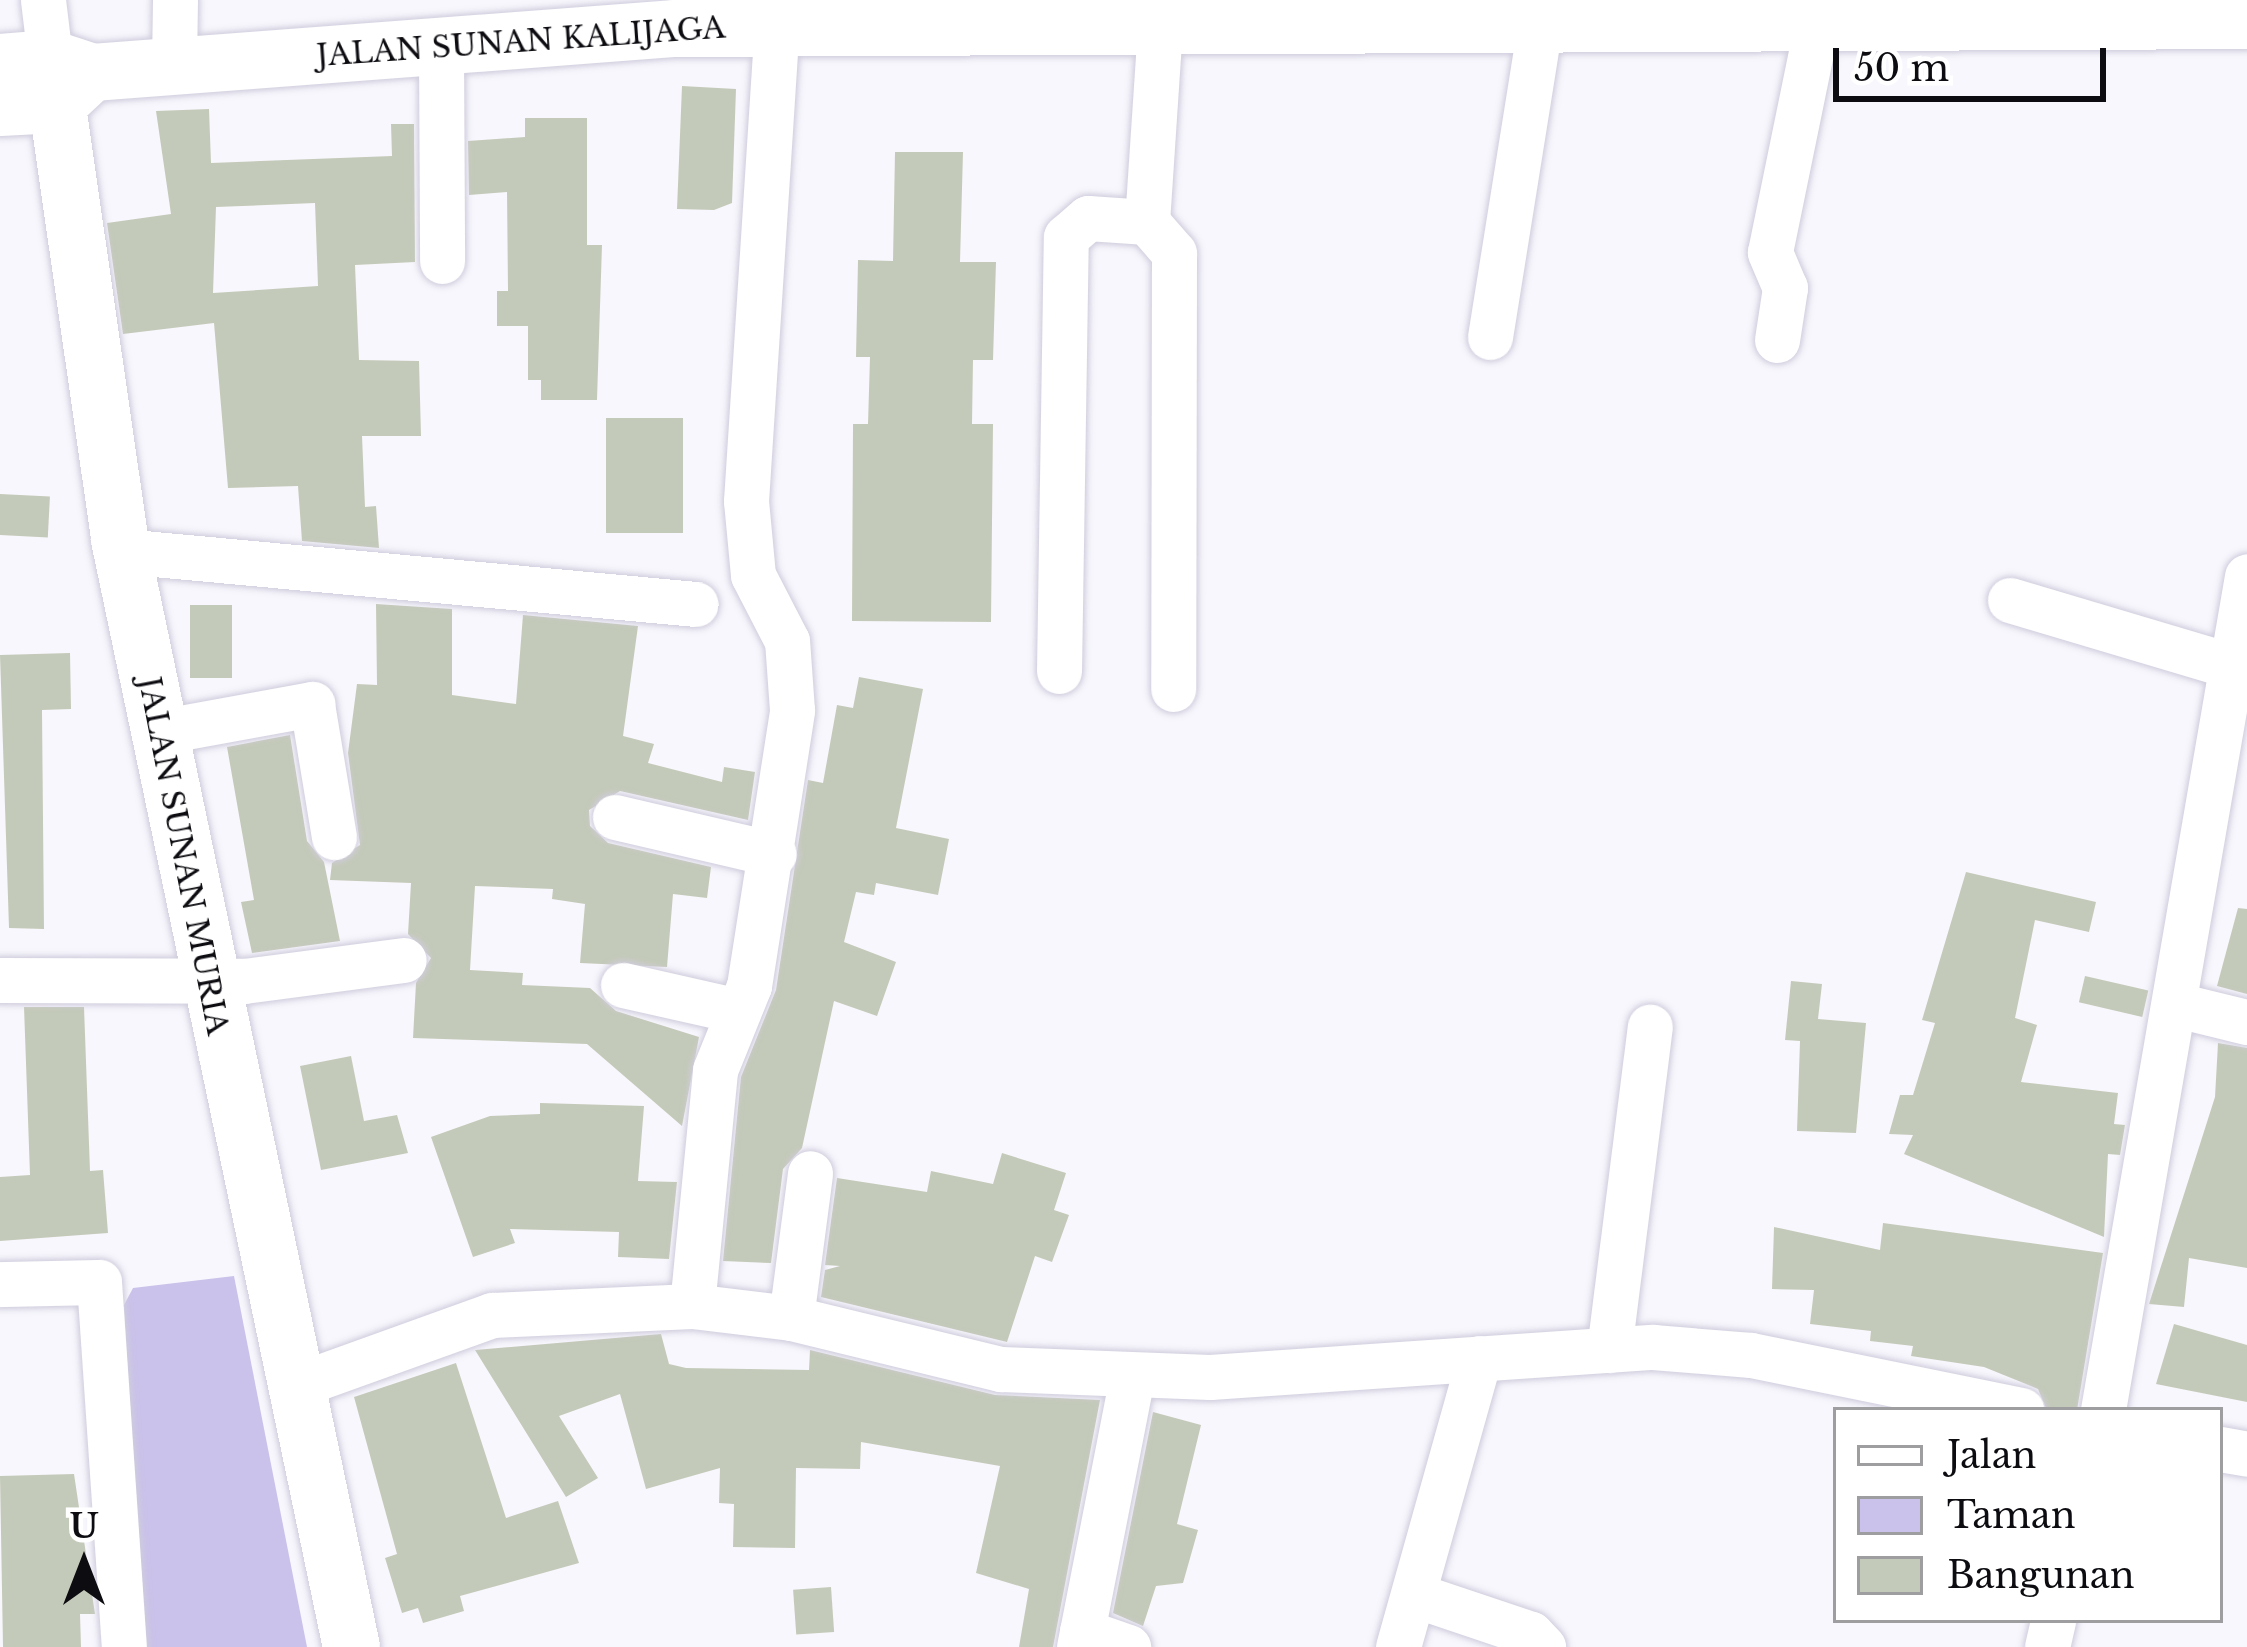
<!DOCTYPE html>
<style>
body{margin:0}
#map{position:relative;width:2247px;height:1647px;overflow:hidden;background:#f8f7fd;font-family:"Libre Baskerville",serif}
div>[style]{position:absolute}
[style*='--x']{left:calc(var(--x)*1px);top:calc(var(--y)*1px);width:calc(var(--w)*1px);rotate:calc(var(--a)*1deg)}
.green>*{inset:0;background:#cac2ea}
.building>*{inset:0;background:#c4cab9;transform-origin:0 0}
.roads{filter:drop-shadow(0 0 3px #cfccdc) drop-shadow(0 0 3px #cfccdc)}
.minor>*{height:45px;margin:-22.5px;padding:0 22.5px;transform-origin:22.5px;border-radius:22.5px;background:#fff}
.major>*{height:57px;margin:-28.5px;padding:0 28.5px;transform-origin:28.5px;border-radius:28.5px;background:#fff}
span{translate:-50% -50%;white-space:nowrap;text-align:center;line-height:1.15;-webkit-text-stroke:9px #fff;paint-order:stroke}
.street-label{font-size:30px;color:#0d0c11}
.legend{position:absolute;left:1833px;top:1407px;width:390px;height:216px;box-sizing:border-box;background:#fff;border:3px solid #9e9ea0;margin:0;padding:15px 21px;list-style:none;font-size:36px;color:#0d0c11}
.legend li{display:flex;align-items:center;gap:24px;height:60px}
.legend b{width:60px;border:3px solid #9e9ea0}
.north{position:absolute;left:24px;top:1503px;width:120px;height:120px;-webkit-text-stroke:9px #fff;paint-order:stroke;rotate:0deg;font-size:33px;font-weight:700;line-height:48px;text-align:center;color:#0d0c11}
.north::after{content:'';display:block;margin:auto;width:42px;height:54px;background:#0d0c11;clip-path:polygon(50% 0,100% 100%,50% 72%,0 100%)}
.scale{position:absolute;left:1833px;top:48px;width:273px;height:54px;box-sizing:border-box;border:6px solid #0d0c11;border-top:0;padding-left:15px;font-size:36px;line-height:42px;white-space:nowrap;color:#0d0c11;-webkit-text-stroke:9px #fff;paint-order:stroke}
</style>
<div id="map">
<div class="green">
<div style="clip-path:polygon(234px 1276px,307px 1647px,143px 1647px,124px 1305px,133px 1288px)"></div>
</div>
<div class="building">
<div style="clip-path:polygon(682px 86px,736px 89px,732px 203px,714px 210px,677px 209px)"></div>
<div style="clip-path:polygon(evenodd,209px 109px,211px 163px,392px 156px,391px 124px,414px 124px,415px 262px,355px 265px,359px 360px,419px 361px,421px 436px,362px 436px,365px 507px,376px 506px,379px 548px,302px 541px,298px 486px,228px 488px,214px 323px,123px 334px,107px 223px,171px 214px,156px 111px,209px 109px,315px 203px,318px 286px,213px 293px,216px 207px,315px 203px)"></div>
<div style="clip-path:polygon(525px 118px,587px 118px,587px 245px,602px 245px,597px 400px,541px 400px,541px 380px,528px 380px,528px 326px,497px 326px,497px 291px,508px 291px,507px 192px,469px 195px,468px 141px,525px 137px)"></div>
<div style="clip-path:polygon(895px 152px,963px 152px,960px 262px,996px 262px,993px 360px,973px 360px,972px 424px,993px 424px,991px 622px,852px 621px,853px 424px,868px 424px,870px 357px,856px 357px,858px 260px,893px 261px)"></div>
<div style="left:606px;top:418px;width:77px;height:115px"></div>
<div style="left:0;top:494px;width:50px;height:41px;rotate:3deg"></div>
<div style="clip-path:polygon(376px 604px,452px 609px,452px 695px,516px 704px,523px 615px,638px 626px,623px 736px,654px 744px,648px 763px,722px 782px,724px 767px,755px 772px,748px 820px,620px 791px,589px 810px,590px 826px,608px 843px,711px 867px,707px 898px,673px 894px,667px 967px,580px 963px,585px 904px,552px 899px,553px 889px,475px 886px,470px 970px,523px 973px,522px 985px,590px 988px,616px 1011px,699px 1037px,682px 1126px,587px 1044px,413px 1038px,416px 983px,431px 958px,408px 934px,411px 883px,330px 880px,332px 863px,360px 845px,348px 753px,357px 684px,377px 685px)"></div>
<div style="left:190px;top:605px;width:42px;height:73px"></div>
<div style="clip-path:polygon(70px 653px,71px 709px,42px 710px,44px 929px,9px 928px,0 655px)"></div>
<div style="clip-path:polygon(859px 677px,923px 689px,896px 828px,949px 839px,938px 895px,876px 883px,874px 895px,856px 892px,844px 942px,896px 962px,877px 1016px,834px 1001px,802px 1148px,783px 1169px,771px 1263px,723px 1261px,741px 1077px,776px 990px,808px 780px,823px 783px,837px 705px,853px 708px)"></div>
<div style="clip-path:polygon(290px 735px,307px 841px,324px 862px,340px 941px,252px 953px,241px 902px,254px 900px,227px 747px)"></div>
<div style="clip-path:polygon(1966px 872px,2096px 902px,2089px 932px,2035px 920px,2015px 1018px,2037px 1025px,2021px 1082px,2118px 1093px,2114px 1124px,2125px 1125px,2120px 1155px,2108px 1154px,2104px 1237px,1904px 1154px,1913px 1135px,1889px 1134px,1900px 1095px,1913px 1095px,1935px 1023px,1922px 1020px)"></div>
<div style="clip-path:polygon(2238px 908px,2247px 909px,2247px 994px,2217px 986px)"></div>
<div style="left:2085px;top:976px;width:65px;height:27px;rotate:13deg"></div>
<div style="clip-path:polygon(1791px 981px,1822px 984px,1818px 1019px,1866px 1023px,1856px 1133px,1797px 1131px,1800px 1041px,1785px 1040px)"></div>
<div style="clip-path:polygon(24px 1007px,84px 1007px,90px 1171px,103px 1170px,108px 1233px,0 1241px,0 1177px,30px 1175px)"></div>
<div style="clip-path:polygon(2218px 1043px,2247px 1048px,2247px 1268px,2189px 1258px,2184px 1307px,2149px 1304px,2215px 1097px)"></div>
<div style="clip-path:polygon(351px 1056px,364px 1121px,397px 1115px,408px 1153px,321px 1170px,300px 1066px)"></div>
<div style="clip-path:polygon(540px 1103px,644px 1106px,638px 1181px,677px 1182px,669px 1259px,618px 1257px,619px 1232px,510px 1229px,515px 1243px,473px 1257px,431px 1137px,490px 1116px,540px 1114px)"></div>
<div style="clip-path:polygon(1002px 1153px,1066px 1173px,1054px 1210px,1069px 1215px,1052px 1262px,1035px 1256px,1007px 1342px,821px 1297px,825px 1270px,840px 1266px,825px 1265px,837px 1178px,927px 1192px,931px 1171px,993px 1184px)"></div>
<div style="clip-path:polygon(1883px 1223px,2103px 1253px,2077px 1410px,2047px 1410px,2038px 1389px,1984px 1367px,1911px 1356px,1913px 1346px,1870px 1341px,1871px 1331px,1810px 1324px,1814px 1290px,1772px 1289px,1774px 1227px,1880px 1250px)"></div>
<div style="clip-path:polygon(2174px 1324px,2247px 1345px,2247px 1402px,2156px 1384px)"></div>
<div style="clip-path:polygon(661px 1334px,669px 1364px,686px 1368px,809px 1370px,810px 1350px,995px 1395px,1100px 1400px,1053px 1647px,1019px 1647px,1029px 1589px,976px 1573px,1000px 1466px,861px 1442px,860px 1469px,796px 1468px,795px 1548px,733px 1547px,734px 1504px,719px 1503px,720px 1468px,646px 1489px,620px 1394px,559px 1416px,598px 1478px,566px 1497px,475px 1350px)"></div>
<div style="clip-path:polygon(456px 1363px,506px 1518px,558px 1501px,579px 1563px,460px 1596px,464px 1611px,423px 1623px,418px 1608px,402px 1613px,385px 1558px,397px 1554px,354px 1397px)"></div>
<div style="clip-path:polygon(1153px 1412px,1201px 1425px,1177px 1524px,1198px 1530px,1183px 1583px,1156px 1586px,1143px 1626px,1113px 1613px)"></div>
<div style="clip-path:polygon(74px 1474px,95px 1614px,80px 1614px,81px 1647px,3px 1647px,0 1476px)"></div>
<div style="left:831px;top:1587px;width:45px;height:38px;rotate:86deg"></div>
</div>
<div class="roads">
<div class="minor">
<div style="--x:43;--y:0;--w:58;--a:83.1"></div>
<div style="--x:441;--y:48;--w:213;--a:89.7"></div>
<div style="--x:174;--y:64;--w:64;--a:-89.1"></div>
<div style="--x:1147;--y:222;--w:41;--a:48.9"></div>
<div style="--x:1174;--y:253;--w:436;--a:90.1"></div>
<div style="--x:1490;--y:337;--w:317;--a:-80.9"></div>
<div style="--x:1777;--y:340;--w:53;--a:-81.3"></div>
<div style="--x:1785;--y:288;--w:39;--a:-113"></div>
<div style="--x:1770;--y:252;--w:234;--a:-78.4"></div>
<div style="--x:122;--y:551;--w:576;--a:5.28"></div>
<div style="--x:2010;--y:600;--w:231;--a:16.6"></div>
<div style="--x:1059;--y:671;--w:434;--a:-89.1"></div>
<div style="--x:1066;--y:237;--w:29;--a:-41"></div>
<div style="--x:1088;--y:218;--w:59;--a:3.9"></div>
<div style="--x:1147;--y:222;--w:195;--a:-86.2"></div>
<div style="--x:158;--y:732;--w:157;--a:-10.3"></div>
<div style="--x:312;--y:704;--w:135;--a:80.6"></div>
<div style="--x:615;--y:817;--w:163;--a:13.1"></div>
<div style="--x:0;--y:980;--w:244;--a:0.2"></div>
<div style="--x:244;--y:981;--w:161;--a:-7.5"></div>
<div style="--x:623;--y:985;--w:118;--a:12.7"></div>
<div style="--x:2177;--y:1005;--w:72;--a:13.7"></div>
<div style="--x:0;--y:1284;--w:99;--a:-1.2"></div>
<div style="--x:99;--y:1282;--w:366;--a:86.1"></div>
<div style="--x:692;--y:1306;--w:237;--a:-84.4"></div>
<div style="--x:715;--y:1070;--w:91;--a:-68"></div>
<div style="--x:749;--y:986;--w:279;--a:-81.1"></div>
<div style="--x:792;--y:710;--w:69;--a:-94.1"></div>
<div style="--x:787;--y:641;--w:74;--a:-117.3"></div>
<div style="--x:753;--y:575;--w:74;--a:-95.4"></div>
<div style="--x:746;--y:501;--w:474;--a:-86.3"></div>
<div style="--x:791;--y:1318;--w:146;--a:-82.5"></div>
<div style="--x:1609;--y:1350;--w:326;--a:-82.8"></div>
<div style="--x:292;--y:1387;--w:213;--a:-19.8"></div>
<div style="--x:492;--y:1315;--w:200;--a:-2.6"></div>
<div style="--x:692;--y:1306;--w:100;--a:6.9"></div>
<div style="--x:791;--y:1318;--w:216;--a:13.7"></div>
<div style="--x:1001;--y:1369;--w:209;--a:2.2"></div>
<div style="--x:1210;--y:1377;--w:444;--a:-3.9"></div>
<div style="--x:1653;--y:1347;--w:98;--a:4.7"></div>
<div style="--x:1751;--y:1355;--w:276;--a:11.5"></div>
<div style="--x:2103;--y:1410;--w:846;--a:-80.2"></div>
<div style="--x:2220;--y:1449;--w:27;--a:10"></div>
<div style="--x:1415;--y:1595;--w:122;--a:18.6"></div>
<div style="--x:1531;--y:1634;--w:18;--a:47"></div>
<div style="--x:1082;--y:1631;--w:49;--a:19.2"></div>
<div style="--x:1079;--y:1647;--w:276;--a:-78.9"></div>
<div style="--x:1398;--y:1647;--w:300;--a:-74.3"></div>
<div style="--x:2047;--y:1647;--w:28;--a:-77"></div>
</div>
<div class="major">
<div style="--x:50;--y:58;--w:486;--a:81.8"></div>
<div style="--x:119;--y:539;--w:1132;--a:78.17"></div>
<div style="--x:0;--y:62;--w:50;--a:-4.6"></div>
<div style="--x:50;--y:58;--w:44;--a:18.4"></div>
<div style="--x:92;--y:72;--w:585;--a:-4.32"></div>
<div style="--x:675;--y:28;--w:1572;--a:-0.29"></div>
<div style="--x:0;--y:107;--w:57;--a:-3"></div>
<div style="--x:57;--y:104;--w:37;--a:-43"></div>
</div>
</div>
<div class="street-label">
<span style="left:521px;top:42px;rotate:-4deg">JALAN SUNAN KALIJAGA</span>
<span style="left:183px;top:856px;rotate:79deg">JALAN SUNAN MURIA</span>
</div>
<ul class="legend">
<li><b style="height:15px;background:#fff"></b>Jalan</li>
<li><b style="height:33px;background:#cac2ea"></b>Taman</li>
<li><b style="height:33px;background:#c4cab9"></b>Bangunan</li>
</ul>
<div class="north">U</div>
<div class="scale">50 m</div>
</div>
